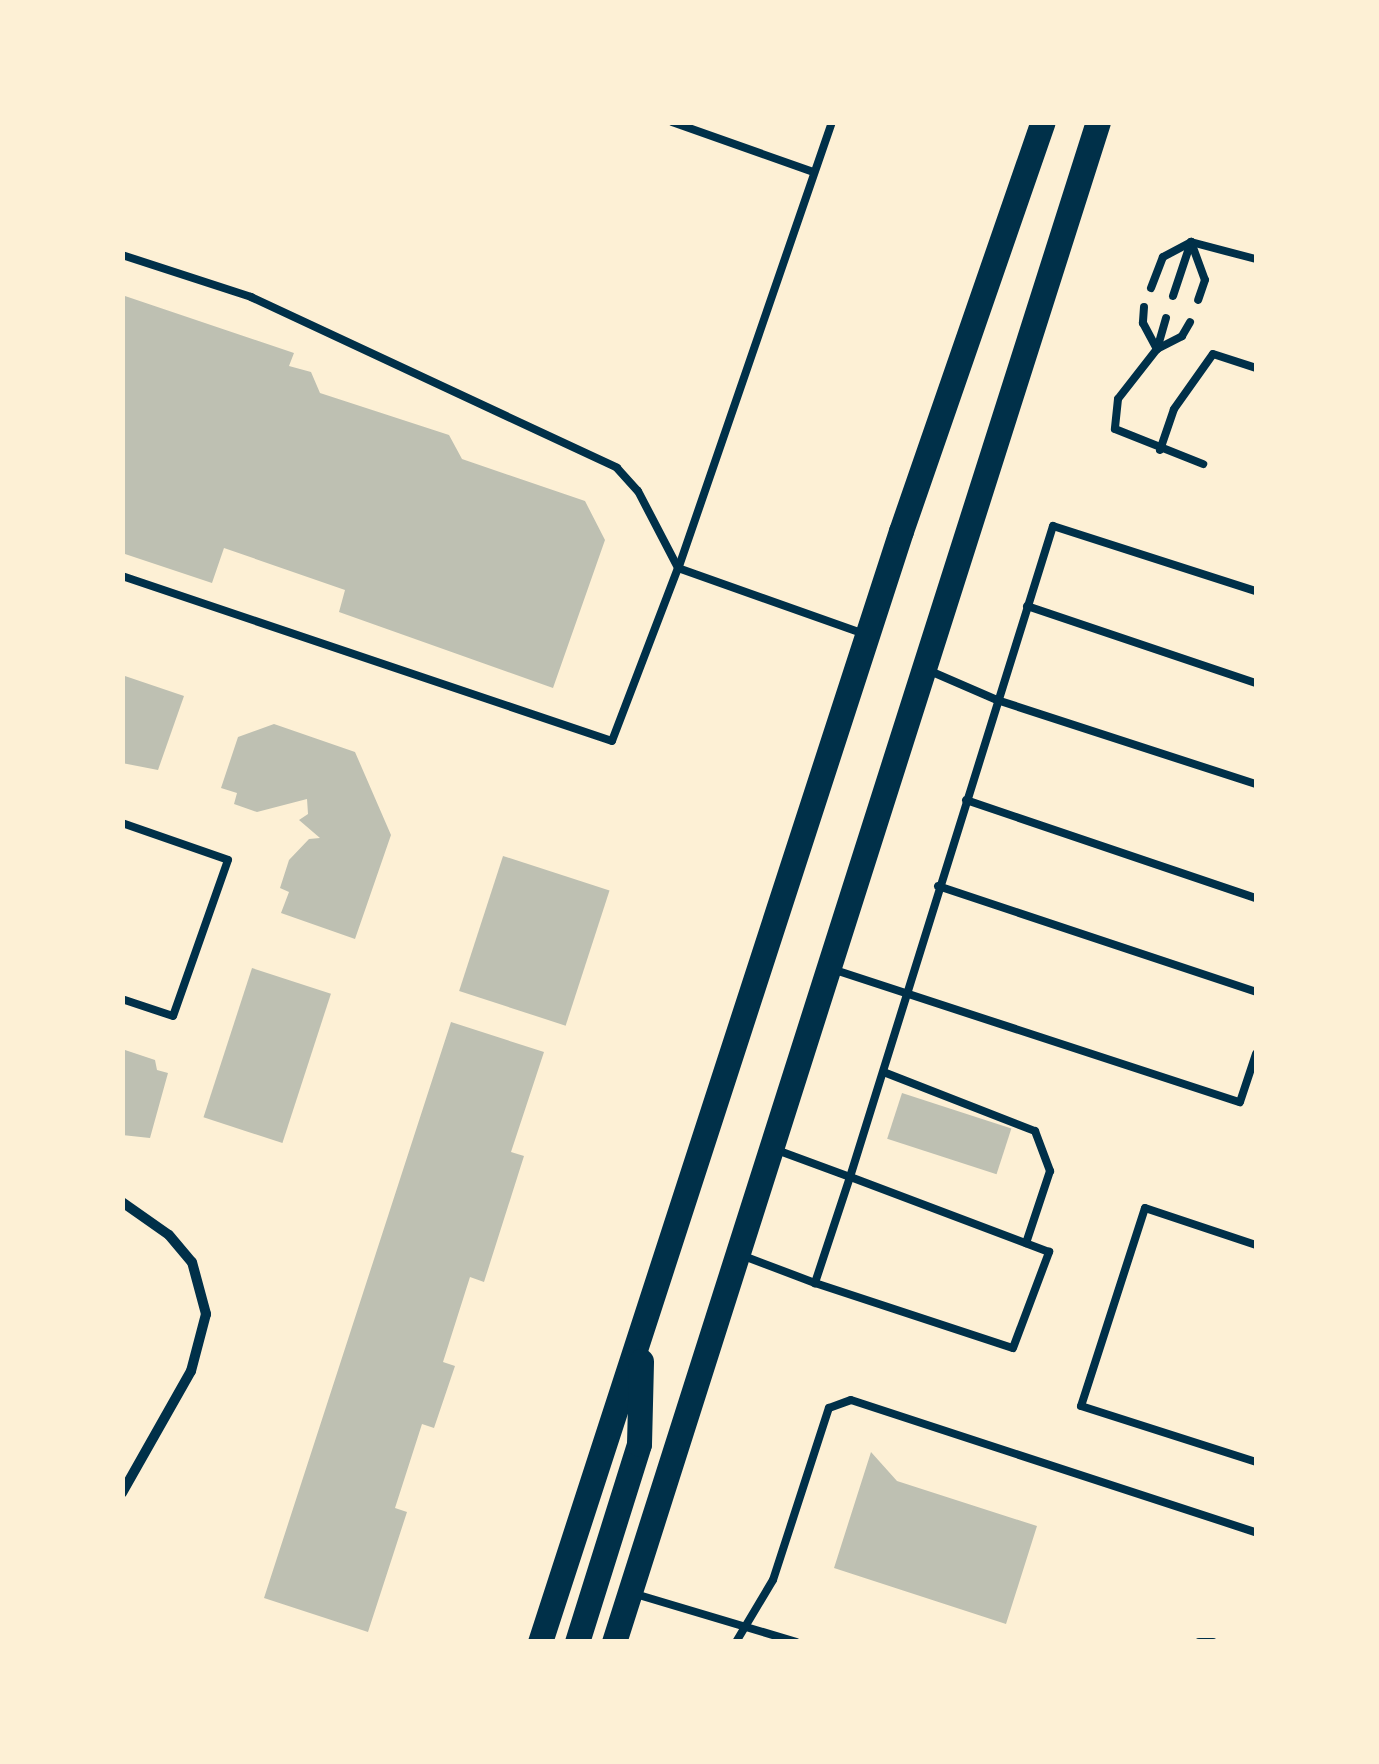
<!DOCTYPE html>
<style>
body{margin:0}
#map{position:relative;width:1379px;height:1764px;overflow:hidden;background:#fdf0d5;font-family:Quicksand,sans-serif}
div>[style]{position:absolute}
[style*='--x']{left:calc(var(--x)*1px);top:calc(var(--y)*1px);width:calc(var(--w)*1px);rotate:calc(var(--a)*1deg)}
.building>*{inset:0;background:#bec0b2;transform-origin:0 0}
.service>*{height:8px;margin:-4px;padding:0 4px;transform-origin:4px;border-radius:4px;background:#003049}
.minor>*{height:10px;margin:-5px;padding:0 5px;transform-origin:5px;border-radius:5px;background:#003049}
.primary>*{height:25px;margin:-12.5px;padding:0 12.5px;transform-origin:12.5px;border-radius:12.5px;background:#003049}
span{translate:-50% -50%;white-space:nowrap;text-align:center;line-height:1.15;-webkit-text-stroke:9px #fdf0d5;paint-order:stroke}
.frame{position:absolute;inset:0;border:125px solid #fdf0d5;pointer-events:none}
</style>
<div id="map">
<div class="building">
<div style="clip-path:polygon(122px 295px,294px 353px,289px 366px,311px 372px,320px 393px,449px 435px,462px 459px,585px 501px,605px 540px,553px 688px,339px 612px,345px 590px,224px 548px,212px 583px,122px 553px)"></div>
<div style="clip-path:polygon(122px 675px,184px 696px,158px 770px,122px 763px)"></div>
<div style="clip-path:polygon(274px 724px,355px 752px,391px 835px,355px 939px,281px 913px,289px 892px,280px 888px,289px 860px,309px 839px,320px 838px,299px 820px,308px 814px,307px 799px,257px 812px,234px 804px,237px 793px,221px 788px,238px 737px)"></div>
<div style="left:503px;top:856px;width:112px;height:142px;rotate:18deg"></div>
<div style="left:252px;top:968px;width:83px;height:157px;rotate:18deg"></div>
<div style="clip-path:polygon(451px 1022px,544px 1052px,511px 1152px,524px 1156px,484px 1282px,470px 1277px,443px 1362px,455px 1366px,434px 1428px,422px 1424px,395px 1508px,407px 1512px,368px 1632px,264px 1598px)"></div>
<div style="clip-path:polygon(122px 1049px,155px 1060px,157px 1070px,168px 1073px,150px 1138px,122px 1135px)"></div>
<div style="left:902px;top:1093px;width:115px;height:48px;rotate:18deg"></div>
<div style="clip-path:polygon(871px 1452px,897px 1481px,1037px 1526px,1006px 1624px,834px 1568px)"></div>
</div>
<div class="service">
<div style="--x:672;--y:122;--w:150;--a:19.5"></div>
<div style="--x:832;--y:122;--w:472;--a:109"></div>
<div style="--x:678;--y:568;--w:197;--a:19.5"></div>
<div style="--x:1191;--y:242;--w:40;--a:69.8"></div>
<div style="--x:1205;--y:280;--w:21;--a:109"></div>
<div style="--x:122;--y:255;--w:136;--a:18"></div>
<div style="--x:251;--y:297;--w:404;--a:25"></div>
<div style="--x:617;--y:468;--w:31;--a:48"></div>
<div style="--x:638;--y:491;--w:87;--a:62.5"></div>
<div style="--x:678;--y:568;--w:185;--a:110.9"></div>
<div style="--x:612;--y:741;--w:517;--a:-161.39"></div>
<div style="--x:1151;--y:288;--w:33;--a:-69"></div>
<div style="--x:1163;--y:257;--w:32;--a:-28"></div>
<div style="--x:1191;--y:242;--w:67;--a:14.7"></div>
<div style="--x:1173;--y:296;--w:57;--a:-71.6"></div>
<div style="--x:1144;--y:307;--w:16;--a:94"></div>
<div style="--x:1143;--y:323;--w:30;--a:62"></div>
<div style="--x:1166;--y:318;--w:32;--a:106"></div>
<div style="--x:1157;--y:349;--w:63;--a:128"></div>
<div style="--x:1118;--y:399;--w:30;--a:96"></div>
<div style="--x:1115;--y:429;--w:95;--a:21.7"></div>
<div style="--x:1157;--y:349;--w:28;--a:-27"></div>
<div style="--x:1182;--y:336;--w:16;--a:-60"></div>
<div style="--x:1160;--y:450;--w:43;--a:-71.1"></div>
<div style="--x:1174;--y:409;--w:67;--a:-54.7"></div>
<div style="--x:1213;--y:354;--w:45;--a:18"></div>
<div style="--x:1027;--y:606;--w:242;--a:18.6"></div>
<div style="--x:930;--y:671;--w:73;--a:23.4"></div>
<div style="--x:997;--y:700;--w:272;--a:18"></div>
<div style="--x:966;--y:800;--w:306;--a:18.7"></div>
<div style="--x:122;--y:823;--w:112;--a:19.2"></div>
<div style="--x:228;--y:860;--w:165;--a:109.4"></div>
<div style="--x:173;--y:1016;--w:54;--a:-161.6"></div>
<div style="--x:938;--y:886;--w:335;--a:18.4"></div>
<div style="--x:832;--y:969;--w:429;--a:18.1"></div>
<div style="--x:1240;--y:1102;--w:51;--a:-71.6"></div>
<div style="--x:886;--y:1073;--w:160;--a:21.3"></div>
<div style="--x:1035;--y:1131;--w:43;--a:69.4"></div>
<div style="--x:1050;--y:1171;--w:76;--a:108.4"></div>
<div style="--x:774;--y:1149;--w:81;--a:20.2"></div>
<div style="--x:850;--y:1177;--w:112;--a:108.3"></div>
<div style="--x:815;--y:1283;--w:208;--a:18.2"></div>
<div style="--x:1013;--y:1348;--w:103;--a:-69.4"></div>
<div style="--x:1049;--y:1252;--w:213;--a:-159.3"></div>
<div style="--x:850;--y:1177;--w:682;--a:-72.68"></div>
<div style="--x:1053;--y:526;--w:213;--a:17.8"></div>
<div style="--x:1256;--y:1245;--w:117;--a:-161.6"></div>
<div style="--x:1145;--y:1208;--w:208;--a:107.9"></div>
<div style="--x:1081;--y:1406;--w:184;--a:17.7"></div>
<div style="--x:741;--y:1255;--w:79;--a:20.7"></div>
<div style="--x:632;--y:1593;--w:171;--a:16.6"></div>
<div style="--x:736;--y:1642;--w:72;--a:-59.2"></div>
<div style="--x:773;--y:1580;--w:181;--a:-72"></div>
<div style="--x:829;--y:1408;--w:23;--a:-20"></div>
<div style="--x:851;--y:1400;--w:426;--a:18.1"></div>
<div style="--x:1199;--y:1642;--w:14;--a:0"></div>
</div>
<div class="minor">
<div style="--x:122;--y:1202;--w:57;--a:35.1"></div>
<div style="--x:169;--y:1235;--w:35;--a:50"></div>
<div style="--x:192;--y:1262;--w:54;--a:74.9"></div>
<div style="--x:206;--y:1314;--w:59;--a:104.7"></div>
<div style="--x:191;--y:1371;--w:140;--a:119.5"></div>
</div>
<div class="primary">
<div style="--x:540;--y:1642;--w:1168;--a:-72"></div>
<div style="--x:901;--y:531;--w:433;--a:-70.9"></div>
<div style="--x:577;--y:1642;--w:207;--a:-72.6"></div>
<div style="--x:639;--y:1444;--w:83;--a:-88.6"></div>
<div style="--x:614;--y:1642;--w:1595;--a:-72.34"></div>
</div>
<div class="frame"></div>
</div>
